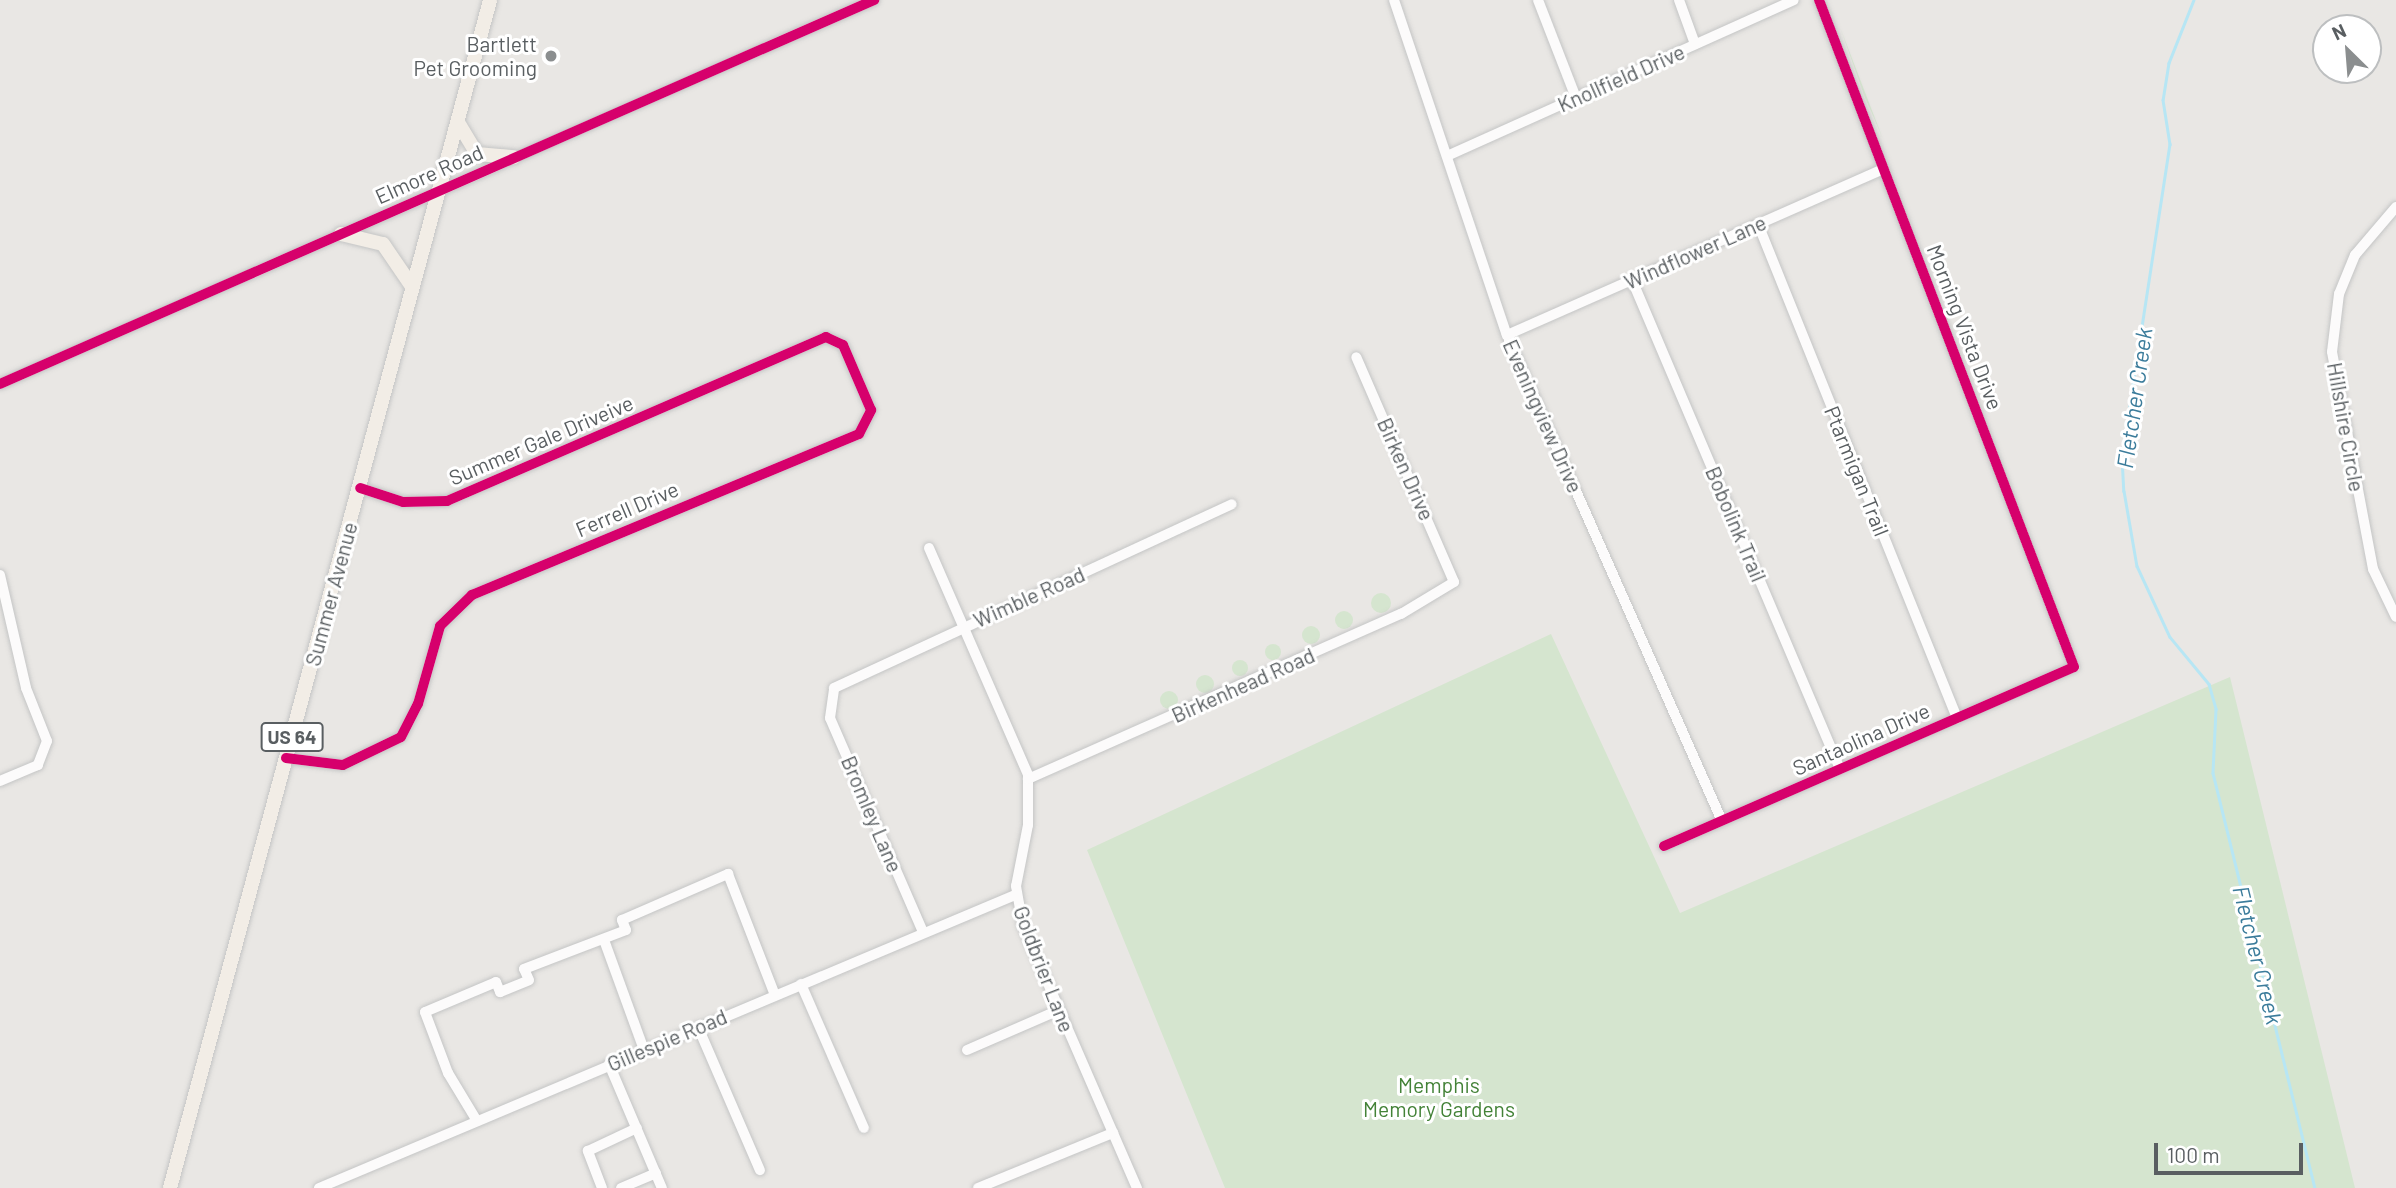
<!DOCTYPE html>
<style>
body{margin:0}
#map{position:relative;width:2396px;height:1188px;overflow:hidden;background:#e9e7e4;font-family:Barlow,sans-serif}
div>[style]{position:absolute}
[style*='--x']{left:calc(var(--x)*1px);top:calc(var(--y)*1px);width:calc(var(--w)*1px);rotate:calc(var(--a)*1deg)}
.green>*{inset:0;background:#d5e5cf}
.round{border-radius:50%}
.stream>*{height:2.5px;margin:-1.25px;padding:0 1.25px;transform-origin:1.25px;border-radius:1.25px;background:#b7e6f4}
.roads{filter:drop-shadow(0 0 2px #c4c5c5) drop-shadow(0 0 2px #c4c5c5)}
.minor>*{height:10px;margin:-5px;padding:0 5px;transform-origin:5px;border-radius:5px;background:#fcfbfb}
.major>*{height:14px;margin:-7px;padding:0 7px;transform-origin:7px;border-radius:7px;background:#f2ede6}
.cycleway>*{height:10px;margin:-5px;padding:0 5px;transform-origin:5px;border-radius:5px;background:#d6006c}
.dots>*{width:19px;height:19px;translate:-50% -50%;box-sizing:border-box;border:4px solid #fff;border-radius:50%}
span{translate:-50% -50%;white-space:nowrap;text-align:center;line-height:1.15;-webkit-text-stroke:6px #fff;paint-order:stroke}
.shield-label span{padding:2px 5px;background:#fff;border:2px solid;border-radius:5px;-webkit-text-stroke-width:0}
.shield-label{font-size:19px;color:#595e61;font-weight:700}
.poi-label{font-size:21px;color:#595e61}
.right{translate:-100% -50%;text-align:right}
.street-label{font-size:21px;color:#595e61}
.park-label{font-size:21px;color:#438237}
.water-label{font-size:23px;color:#3b7c9b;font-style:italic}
.north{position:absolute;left:2312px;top:14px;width:70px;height:70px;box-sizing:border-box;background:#fff;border:2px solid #bdbfc0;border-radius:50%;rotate:335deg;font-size:19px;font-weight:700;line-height:28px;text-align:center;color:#595e61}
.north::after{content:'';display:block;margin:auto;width:24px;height:32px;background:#8b8e8f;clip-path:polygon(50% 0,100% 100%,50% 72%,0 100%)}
.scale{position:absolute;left:2154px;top:1143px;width:149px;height:32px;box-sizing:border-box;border:4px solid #595e61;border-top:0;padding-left:9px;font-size:21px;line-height:24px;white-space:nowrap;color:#595e61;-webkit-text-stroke:5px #fff;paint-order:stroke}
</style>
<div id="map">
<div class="green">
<div style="clip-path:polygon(1840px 27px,1883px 139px,1864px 95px)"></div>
<div class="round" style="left:1371px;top:593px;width:20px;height:20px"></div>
<div class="round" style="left:1335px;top:611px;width:18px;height:18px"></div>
<div class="round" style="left:1302px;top:626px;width:18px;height:18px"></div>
<div style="clip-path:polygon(1551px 634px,1680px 913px,2230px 677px,2355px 1188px,1225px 1188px,1087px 850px)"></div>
<div class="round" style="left:1265px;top:644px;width:16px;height:16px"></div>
<div class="round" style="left:1232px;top:660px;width:16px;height:16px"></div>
<div class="round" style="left:1196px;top:675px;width:18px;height:18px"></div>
<div class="round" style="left:1160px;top:691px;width:18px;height:18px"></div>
</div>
<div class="stream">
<div style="--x:2194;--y:0;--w:68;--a:111.6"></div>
<div style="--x:2169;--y:63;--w:37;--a:99"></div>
<div style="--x:2163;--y:100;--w:45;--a:81"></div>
<div style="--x:2170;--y:144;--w:317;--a:98.7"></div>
<div style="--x:2122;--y:457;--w:34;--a:87"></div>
<div style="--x:2124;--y:491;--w:76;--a:80.2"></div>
<div style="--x:2137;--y:566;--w:78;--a:65.1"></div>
<div style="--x:2170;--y:637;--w:61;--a:50.3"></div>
<div style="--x:2209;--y:684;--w:26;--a:74"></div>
<div style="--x:2216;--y:709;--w:64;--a:92.7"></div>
<div style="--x:2213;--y:773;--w:427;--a:76.2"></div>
</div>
<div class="roads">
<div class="minor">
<div style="--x:1394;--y:0;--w:354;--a:71.4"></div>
<div style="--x:1507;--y:335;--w:531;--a:66.14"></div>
<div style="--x:1538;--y:0;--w:105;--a:68.8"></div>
<div style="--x:1679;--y:0;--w:47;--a:70"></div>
<div style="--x:1447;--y:156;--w:380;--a:-24.2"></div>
<div style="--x:2396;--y:207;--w:63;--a:130.5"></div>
<div style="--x:2355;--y:255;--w:42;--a:112.3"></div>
<div style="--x:2339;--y:294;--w:58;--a:96.9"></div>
<div style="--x:2332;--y:352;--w:221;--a:79.3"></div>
<div style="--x:2373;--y:569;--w:53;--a:64.4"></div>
<div style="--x:1758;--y:224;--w:533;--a:68.06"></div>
<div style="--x:1632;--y:280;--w:531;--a:66.96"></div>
<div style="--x:1507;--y:335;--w:411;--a:-23.8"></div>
<div style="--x:0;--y:384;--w:955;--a:-23.72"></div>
<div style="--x:929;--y:548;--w:248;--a:66.4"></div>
<div style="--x:1028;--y:775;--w:50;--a:90"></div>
<div style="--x:1028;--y:825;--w:62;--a:101.1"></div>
<div style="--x:1016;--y:886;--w:41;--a:80.1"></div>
<div style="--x:1023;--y:926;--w:286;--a:66.5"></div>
<div style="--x:0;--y:575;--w:116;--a:77"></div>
<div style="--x:26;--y:688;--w:57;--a:68.4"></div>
<div style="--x:47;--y:741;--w:26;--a:111"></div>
<div style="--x:38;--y:765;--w:41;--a:157.2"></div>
<div style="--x:286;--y:758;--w:57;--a:7"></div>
<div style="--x:343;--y:765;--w:64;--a:-25.8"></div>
<div style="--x:401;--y:737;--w:37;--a:-63"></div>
<div style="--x:418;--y:704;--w:81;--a:-74.2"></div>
<div style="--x:440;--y:626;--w:45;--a:-44.1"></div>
<div style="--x:472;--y:595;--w:419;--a:-22.6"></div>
<div style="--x:859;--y:434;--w:27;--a:-63"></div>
<div style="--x:871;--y:410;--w:71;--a:-113.3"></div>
<div style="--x:843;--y:345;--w:19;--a:-155"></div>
<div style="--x:826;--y:337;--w:413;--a:156.6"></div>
<div style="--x:447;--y:501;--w:44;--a:178.7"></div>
<div style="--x:403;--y:502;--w:45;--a:-162"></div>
<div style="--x:1028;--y:779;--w:408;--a:-23.9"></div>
<div style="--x:1401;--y:614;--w:62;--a:-31.1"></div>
<div style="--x:1454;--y:582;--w:245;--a:-113.5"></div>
<div style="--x:1664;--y:846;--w:447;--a:-23.6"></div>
<div style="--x:2074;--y:667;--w:714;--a:-110.92"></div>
<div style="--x:923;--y:932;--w:233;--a:-113.5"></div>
<div style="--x:830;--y:718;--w:30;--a:-82"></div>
<div style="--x:834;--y:688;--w:438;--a:-24.8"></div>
<div style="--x:604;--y:940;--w:117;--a:70"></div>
<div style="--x:801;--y:984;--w:157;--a:66.4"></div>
<div style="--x:698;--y:1027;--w:156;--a:66.6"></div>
<div style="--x:967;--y:1050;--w:100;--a:-23.5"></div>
<div style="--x:609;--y:1064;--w:135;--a:66.9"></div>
<div style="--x:477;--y:1121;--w:56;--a:-121.1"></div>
<div style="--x:448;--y:1073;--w:65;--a:-110.7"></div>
<div style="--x:425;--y:1012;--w:77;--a:-22.9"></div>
<div style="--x:496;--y:982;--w:11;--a:68"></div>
<div style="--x:500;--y:992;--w:31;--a:-22"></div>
<div style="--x:529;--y:980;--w:12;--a:-114"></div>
<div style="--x:524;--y:969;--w:109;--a:-20.9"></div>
<div style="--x:626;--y:930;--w:11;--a:-112"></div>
<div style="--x:622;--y:920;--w:116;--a:-23.5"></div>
<div style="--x:728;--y:874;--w:130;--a:68.8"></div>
<div style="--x:319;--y:1188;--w:755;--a:-22.83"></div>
<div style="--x:602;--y:1188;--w:40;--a:-111"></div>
<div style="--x:588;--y:1151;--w:54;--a:-25.1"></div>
<div style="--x:621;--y:1188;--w:38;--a:-23"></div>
<div style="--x:978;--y:1188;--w:146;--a:-22.2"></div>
</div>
<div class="major">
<div style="--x:459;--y:124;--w:35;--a:59"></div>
<div style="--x:477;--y:154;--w:37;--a:5"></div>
<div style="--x:341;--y:234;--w:43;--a:13.4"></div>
<div style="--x:383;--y:244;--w:50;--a:55.7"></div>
<div style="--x:170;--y:1188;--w:1230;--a:-74.92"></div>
</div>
</div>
<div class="cycleway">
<div style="--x:0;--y:384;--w:955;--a:-23.72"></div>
<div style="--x:286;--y:758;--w:57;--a:7"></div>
<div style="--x:343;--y:765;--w:64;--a:-25.8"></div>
<div style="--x:401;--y:737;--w:37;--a:-63"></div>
<div style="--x:418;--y:704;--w:81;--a:-74.2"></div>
<div style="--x:440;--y:626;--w:45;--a:-44.1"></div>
<div style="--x:472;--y:595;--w:419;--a:-22.6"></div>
<div style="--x:859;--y:434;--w:27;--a:-63"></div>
<div style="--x:871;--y:410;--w:71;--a:-113.3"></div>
<div style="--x:843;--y:345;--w:19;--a:-155"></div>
<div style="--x:826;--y:337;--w:413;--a:156.6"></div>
<div style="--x:447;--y:501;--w:44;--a:178.7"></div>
<div style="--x:403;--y:502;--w:45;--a:-162"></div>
<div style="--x:1664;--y:846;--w:447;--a:-23.6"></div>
<div style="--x:2074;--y:667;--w:714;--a:-110.92"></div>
</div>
<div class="dots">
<div style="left:551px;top:56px;background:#8b8e8f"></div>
</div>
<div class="shield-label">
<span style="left:292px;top:737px">US 64</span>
</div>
<div class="poi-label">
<span class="right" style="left:537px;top:56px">Bartlett<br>Pet Grooming</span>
</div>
<div class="street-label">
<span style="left:1621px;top:78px;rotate:-24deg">Knollfield Drive</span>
<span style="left:429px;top:174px;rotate:-24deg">Elmore Road</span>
<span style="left:1695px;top:252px;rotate:-24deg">Windflower Lane</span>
<span style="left:1965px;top:327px;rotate:69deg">Morning Vista Drive</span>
<span style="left:1543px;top:416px;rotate:66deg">Eveningview Drive</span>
<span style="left:2346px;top:427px;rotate:80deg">Hillshire Circle</span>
<span style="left:541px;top:440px;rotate:-23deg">Summer Gale Driveive</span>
<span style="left:1406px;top:469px;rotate:66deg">Birken Drive</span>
<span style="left:1857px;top:471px;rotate:68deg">Ptarmigan Trail</span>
<span style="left:627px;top:509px;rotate:-23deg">Ferrell Drive</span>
<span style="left:1736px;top:524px;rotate:67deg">Bobolink Trail</span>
<span style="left:331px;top:594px;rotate:-75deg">Summer Avenue</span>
<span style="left:1029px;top:597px;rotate:-24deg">Wimble Road</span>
<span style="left:1243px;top:685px;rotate:-24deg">Birkenhead Road</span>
<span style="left:1861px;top:739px;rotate:-24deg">Santaolina Drive</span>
<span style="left:872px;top:814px;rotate:67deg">Bromley Lane</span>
<span style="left:1044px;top:969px;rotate:69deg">Goldbrier Lane</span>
<span style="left:667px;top:1040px;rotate:-23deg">Gillespie Road</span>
</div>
<div class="park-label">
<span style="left:1439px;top:1097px">Memphis<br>Memory Gardens</span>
</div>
<div class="water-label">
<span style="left:2134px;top:398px;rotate:-82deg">Fletcher Creek</span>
<span style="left:2258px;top:955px;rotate:76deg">Fletcher Creek</span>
</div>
<div class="north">N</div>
<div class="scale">100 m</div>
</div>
